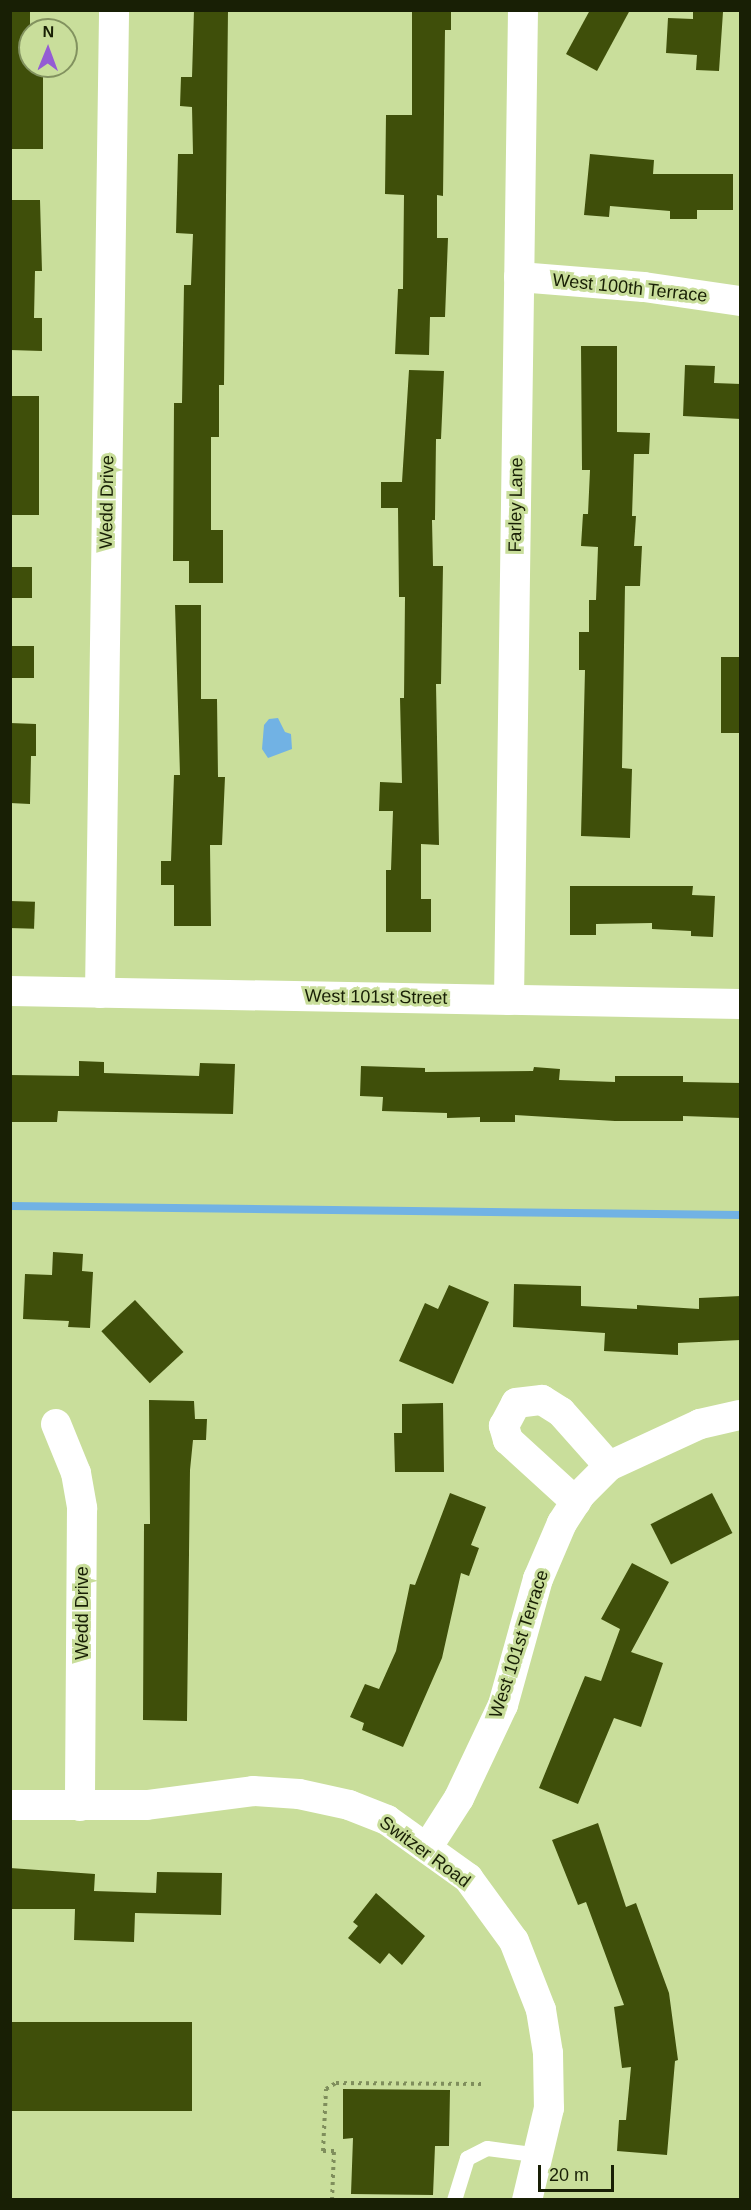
<!DOCTYPE html>
<style>
body{margin:0}
#map{position:relative;width:751px;height:2210px;overflow:hidden;background:#c9de9b;font-family:Arial,sans-serif}
div>[style]{position:absolute}
[style*='--x']{left:calc(var(--x)*1px);top:calc(var(--y)*1px);width:calc(var(--w)*1px);rotate:calc(var(--a)*1deg)}
.water>*{inset:0;background:#71b2e4}
.stream>*{height:8px;margin:-4px;padding:0 4px;transform-origin:4px;border-radius:4px;background:#71b2e4}
.building>*{inset:0;background:#3f4f0a;transform-origin:0 0}
.path>*{height:4px;margin-top:-2px;transform-origin:0;background:repeating-linear-gradient(90deg,#7f8e5c 0 3px,transparent 0 7.5px)}
.lane>*{height:15px;margin:-7.5px;padding:0 7.5px;transform-origin:7.5px;border-radius:7.5px;background:#fff}
.street>*{height:30px;margin:-15px;padding:0 15px;transform-origin:15px;border-radius:15px;background:#fff}
span{translate:-50% -50%;white-space:nowrap;text-align:center;line-height:1.15;-webkit-text-stroke:6px #c9de9b;paint-order:stroke}
.street-label{font-size:18px;color:#181f05}
.frame{position:absolute;inset:0;border:12px solid #181f05;pointer-events:none}
.north{position:absolute;left:18px;top:18px;width:60px;height:60px;box-sizing:border-box;background:#c9de9b;border:2px solid #82925f;border-radius:50%;rotate:1deg;font-size:16px;font-weight:700;line-height:24px;text-align:center;color:#181f05}
.north::after{content:'';display:block;margin:auto;width:21px;height:27px;background:#945cd4;clip-path:polygon(50% 0,100% 100%,50% 72%,0 100%)}
.scale{position:absolute;left:538px;top:2165px;width:76px;height:27px;box-sizing:border-box;border:3px solid #181f05;border-top:0;padding-left:8px;font-size:18px;line-height:21px;white-space:nowrap;color:#181f05;-webkit-text-stroke:4px #c9de9b;paint-order:stroke}
</style>
<div id="map">
<div class="water">
<div style="clip-path:polygon(278px 718px,285px 732px,291px 734px,292px 749px,268px 758px,262px 749px,264px 725px,269px 719px)"></div>
</div>
<div class="stream">
<div style="--x:10;--y:1206;--w:730;--a:0.71"></div>
</div>
<div class="building">
<div style="clip-path:polygon(10px 10px,30px 10px,30px 66px,43px 66px,43px 149px,10px 149px)"></div>
<div style="clip-path:polygon(194px 10px,228px 10px,224px 385px,219px 385px,219px 437px,211px 437px,211px 530px,223px 530px,223px 583px,189px 583px,189px 561px,173px 561px,174px 403px,182px 403px,184px 285px,191px 285px,193px 234px,176px 233px,178px 154px,193px 154px,192px 107px,180px 106px,181px 77px,192px 77px)"></div>
<div style="clip-path:polygon(412px 10px,451px 10px,451px 30px,445px 30px,443px 196px,437px 195px,437px 238px,448px 238px,445px 317px,430px 317px,429px 355px,395px 354px,398px 289px,403px 289px,404px 195px,385px 194px,386px 115px,412px 115px)"></div>
<div style="clip-path:polygon(590px 10px,630px 10px,597px 71px,566px 54px)"></div>
<div style="clip-path:polygon(693px 10px,723px 12px,719px 71px,696px 70px,697px 55px,666px 53px,668px 18px,693px 19px)"></div>
<div style="clip-path:polygon(590px 154px,654px 160px,653px 174px,733px 174px,733px 210px,697px 210px,697px 219px,670px 219px,670px 211px,610px 206px,609px 217px,584px 215px)"></div>
<div style="clip-path:polygon(10px 200px,40px 200px,42px 271px,35px 271px,34px 318px,42px 318px,42px 351px,10px 350px)"></div>
<div style="clip-path:polygon(581px 346px,617px 346px,617px 432px,650px 433px,649px 454px,634px 454px,632px 516px,636px 516px,634px 546px,642px 546px,640px 586px,625px 586px,622px 768px,632px 769px,630px 838px,581px 836px,585px 670px,579px 670px,579px 632px,589px 632px,589px 600px,596px 600px,598px 547px,581px 546px,583px 514px,588px 514px,590px 470px,582px 470px)"></div>
<div style="clip-path:polygon(685px 365px,715px 366px,714px 383px,741px 384px,741px 419px,683px 416px)"></div>
<div style="clip-path:polygon(409px 370px,444px 371px,441px 439px,436px 439px,435px 520px,432px 520px,433px 566px,443px 566px,441px 684px,436px 684px,439px 845px,421px 844px,421px 899px,431px 899px,431px 932px,386px 932px,386px 870px,391px 870px,393px 811px,379px 811px,380px 782px,402px 783px,400px 698px,404px 698px,405px 597px,399px 597px,398px 508px,381px 508px,381px 482px,402px 482px)"></div>
<div style="left:10px;top:396px;width:29px;height:119px"></div>
<div style="left:10px;top:567px;width:22px;height:31px"></div>
<div style="clip-path:polygon(175px 605px,201px 605px,201px 699px,217px 699px,218px 777px,225px 777px,222px 845px,210px 845px,211px 926px,174px 926px,174px 885px,161px 885px,161px 861px,171px 861px,174px 775px,180px 775px)"></div>
<div style="left:10px;top:646px;width:24px;height:32px"></div>
<div style="left:721px;top:657px;width:20px;height:76px"></div>
<div style="clip-path:polygon(10px 723px,36px 724px,36px 756px,31px 756px,30px 804px,10px 803px)"></div>
<div style="clip-path:polygon(570px 886px,693px 886px,692px 895px,715px 896px,713px 937px,691px 936px,691px 931px,652px 929px,652px 923px,596px 924px,596px 935px,570px 935px)"></div>
<div style="left:10px;top:901px;width:25px;height:27px;rotate:2deg"></div>
<div style="clip-path:polygon(79px 1061px,104px 1062px,104px 1073px,199px 1076px,200px 1063px,235px 1064px,233px 1114px,58px 1111px,57px 1122px,10px 1122px,10px 1075px,79px 1076px)"></div>
<div style="clip-path:polygon(361px 1066px,425px 1068px,425px 1072px,533px 1071px,534px 1067px,560px 1069px,559px 1080px,615px 1082px,615px 1076px,683px 1076px,683px 1082px,741px 1083px,741px 1118px,683px 1116px,683px 1121px,615px 1121px,515px 1115px,515px 1122px,480px 1122px,480px 1117px,447px 1118px,447px 1113px,382px 1111px,383px 1097px,360px 1096px)"></div>
<div style="clip-path:polygon(53px 1252px,83px 1254px,82px 1271px,93px 1272px,90px 1328px,68px 1327px,69px 1321px,23px 1319px,25px 1274px,52px 1275px)"></div>
<div style="clip-path:polygon(514px 1284px,581px 1286px,581px 1306px,637px 1309px,637px 1305px,699px 1309px,699px 1298px,741px 1296px,741px 1340px,678px 1343px,678px 1355px,604px 1351px,605px 1333px,513px 1327px)"></div>
<div style="clip-path:polygon(449px 1285px,489px 1302px,453px 1384px,399px 1361px,425px 1303px,438px 1309px)"></div>
<div style="left:135px;top:1300px;width:71px;height:46px;rotate:47deg"></div>
<div style="clip-path:polygon(149px 1400px,194px 1401px,195px 1419px,207px 1419px,206px 1440px,193px 1440px,190px 1470px,187px 1721px,143px 1720px,144px 1524px,150px 1524px)"></div>
<div style="clip-path:polygon(443px 1403px,444px 1472px,395px 1472px,394px 1433px,402px 1433px,402px 1404px)"></div>
<div style="clip-path:polygon(450px 1493px,486px 1507px,471px 1545px,479px 1548px,469px 1576px,461px 1573px,442px 1658px,403px 1747px,362px 1730px,364px 1723px,350px 1717px,365px 1684px,379px 1689px,396px 1651px,410px 1584px,415px 1585px)"></div>
<div style="left:712px;top:1493px;width:45px;height:69px;rotate:63deg"></div>
<div style="clip-path:polygon(632px 1563px,669px 1582px,631px 1652px,663px 1663px,641px 1727px,614px 1718px,578px 1804px,539px 1788px,585px 1676px,601px 1681px,620px 1629px,601px 1619px)"></div>
<div style="clip-path:polygon(598px 1823px,626px 1907px,636px 1903px,669px 1993px,678px 2060px,675px 2061px,667px 2155px,617px 2151px,619px 2120px,626px 2120px,631px 2067px,622px 2068px,614px 2007px,624px 2005px,586px 1902px,578px 1905px,552px 1840px)"></div>
<div style="clip-path:polygon(10px 1868px,95px 1874px,94px 1891px,156px 1893px,157px 1872px,222px 1873px,221px 1915px,135px 1913px,134px 1942px,74px 1940px,75px 1909px,10px 1909px)"></div>
<div style="clip-path:polygon(376px 1893px,425px 1936px,402px 1965px,389px 1953px,380px 1964px,348px 1938px,358px 1926px,353px 1922px)"></div>
<div style="left:10px;top:2022px;width:182px;height:89px"></div>
<div style="clip-path:polygon(343px 2089px,450px 2090px,449px 2146px,435px 2146px,433px 2195px,351px 2194px,353px 2138px,343px 2139px)"></div>
</div>
<div class="path">
<div style="--x:332;--y:2200;--w:49;--a:-87.7"></div>
<div style="--x:334;--y:2151;--w:11;--a:180"></div>
<div style="--x:323;--y:2151;--w:62;--a:-87.2"></div>
<div style="--x:326;--y:2089;--w:12;--a:-31"></div>
<div style="--x:336;--y:2083;--w:145;--a:0.4"></div>
</div>
<div class="lane">
<div style="--x:454;--y:2200;--w:44;--a:-72.8"></div>
<div style="--x:467;--y:2158;--w:22;--a:-27"></div>
<div style="--x:487;--y:2148;--w:53;--a:7.5"></div>
</div>
<div class="street">
<div style="--x:519;--y:277;--w:125;--a:4.6"></div>
<div style="--x:644;--y:287;--w:97;--a:8.3"></div>
<div style="--x:10;--y:991;--w:730;--a:1.02"></div>
<div style="--x:100;--y:993;--w:983;--a:-89.18"></div>
<div style="--x:509;--y:1000;--w:990;--a:-89.19"></div>
<div style="--x:56;--y:1424;--w:53;--a:67.8"></div>
<div style="--x:76;--y:1473;--w:36;--a:80"></div>
<div style="--x:82;--y:1508;--w:298;--a:90.4"></div>
<div style="--x:576;--y:1502;--w:92;--a:-137.6"></div>
<div style="--x:508;--y:1440;--w:15;--a:-106"></div>
<div style="--x:504;--y:1426;--w:26;--a:-62"></div>
<div style="--x:516;--y:1403;--w:26;--a:-7"></div>
<div style="--x:542;--y:1400;--w:22;--a:32"></div>
<div style="--x:561;--y:1412;--w:72;--a:48.4"></div>
<div style="--x:10;--y:1805;--w:137;--a:0"></div>
<div style="--x:147;--y:1805;--w:107;--a:-7.5"></div>
<div style="--x:253;--y:1791;--w:46;--a:3.7"></div>
<div style="--x:299;--y:1794;--w:51;--a:12.4"></div>
<div style="--x:349;--y:1805;--w:41;--a:21.5"></div>
<div style="--x:387;--y:1820;--w:100;--a:35.6"></div>
<div style="--x:468;--y:1878;--w:78;--a:53.9"></div>
<div style="--x:514;--y:1941;--w:74;--a:68.6"></div>
<div style="--x:541;--y:2010;--w:44;--a:80.8"></div>
<div style="--x:548;--y:2053;--w:55;--a:89"></div>
<div style="--x:549;--y:2108;--w:95;--a:103.4"></div>
<div style="--x:427;--y:1848;--w:59;--a:-57.4"></div>
<div style="--x:459;--y:1798;--w:103;--a:-64.7"></div>
<div style="--x:503;--y:1705;--w:131;--a:-74.5"></div>
<div style="--x:538;--y:1579;--w:61;--a:-66.8"></div>
<div style="--x:562;--y:1523;--w:35;--a:-57"></div>
<div style="--x:581;--y:1494;--w:40;--a:-45"></div>
<div style="--x:609;--y:1466;--w:100;--a:-24.8"></div>
<div style="--x:700;--y:1424;--w:41;--a:-12.7"></div>
</div>
<div class="street-label">
<span style="left:630px;top:288px;rotate:6deg">West 100th Terrace</span>
<span style="left:107px;top:502px;rotate:-89deg">Wedd Drive</span>
<span style="left:516px;top:505px;rotate:-89deg">Farley Lane</span>
<span style="left:376px;top:997px;rotate:1deg">West 101st Street</span>
<span style="left:82px;top:1613px;rotate:-90deg">Wedd Drive</span>
<span style="left:519px;top:1644px;rotate:-72deg">West 101st Terrace</span>
<span style="left:425px;top:1852px;rotate:36deg">Switzer Road</span>
</div>
<div class="frame"></div>
<div class="north">N</div>
<div class="scale">20 m</div>
</div>
